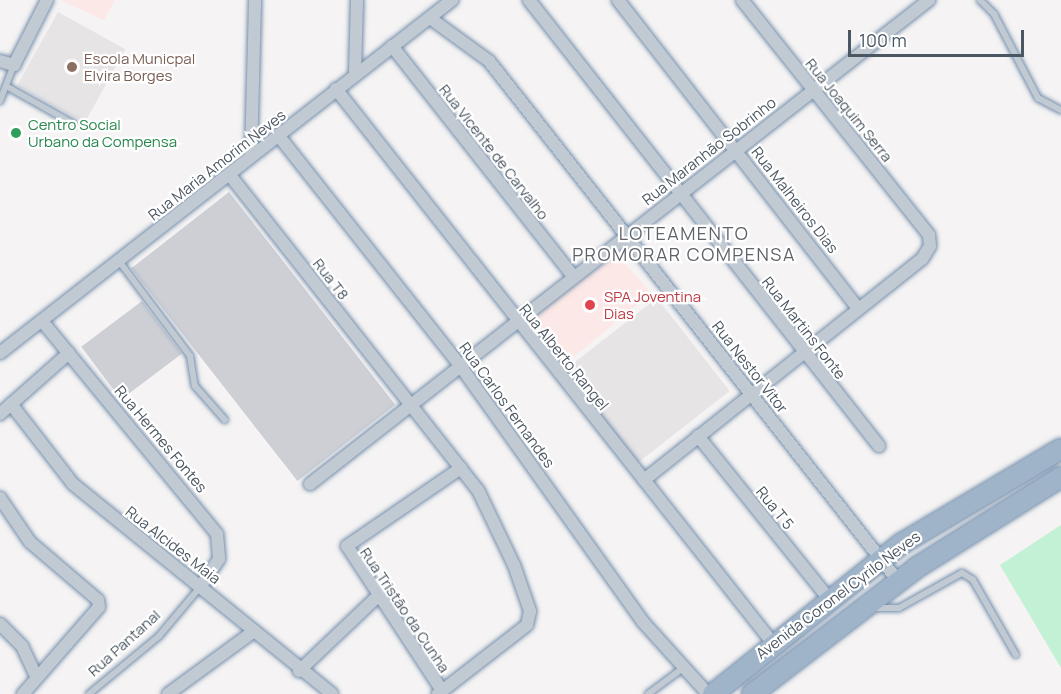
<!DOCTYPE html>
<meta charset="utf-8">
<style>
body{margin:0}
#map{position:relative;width:1061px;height:694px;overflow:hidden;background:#f5f3f3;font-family:Manrope,sans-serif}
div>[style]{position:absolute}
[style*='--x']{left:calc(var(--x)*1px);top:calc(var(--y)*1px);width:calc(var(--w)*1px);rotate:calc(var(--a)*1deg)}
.education>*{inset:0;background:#e6e4e5;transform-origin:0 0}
.medical>*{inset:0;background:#fce8e6}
.green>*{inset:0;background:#c3f1d5}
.building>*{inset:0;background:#cdcfd5;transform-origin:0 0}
.roads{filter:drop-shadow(0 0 2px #7690ad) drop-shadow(0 0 2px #7690ad)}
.service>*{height:6px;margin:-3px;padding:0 3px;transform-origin:3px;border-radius:3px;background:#c1cad2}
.minor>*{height:12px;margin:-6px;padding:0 6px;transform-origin:6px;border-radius:6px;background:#c1cad2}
.trunk>*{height:20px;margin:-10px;padding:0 10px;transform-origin:10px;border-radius:10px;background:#9fb4c9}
.dots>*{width:16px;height:16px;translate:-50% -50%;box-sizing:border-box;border:3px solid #fff;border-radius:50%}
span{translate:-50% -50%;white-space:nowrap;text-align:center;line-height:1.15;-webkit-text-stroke:4.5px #fff;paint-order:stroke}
.education-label{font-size:15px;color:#785e54}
.left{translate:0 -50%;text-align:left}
.street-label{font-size:15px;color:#4a5661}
.leisure-label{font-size:15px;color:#27864d}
.health-label{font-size:15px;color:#be3a42}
.quarter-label{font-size:18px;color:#5f6368;letter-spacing:1.5px}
.scale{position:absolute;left:848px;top:30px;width:176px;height:27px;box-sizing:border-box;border:3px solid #4a5661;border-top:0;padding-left:8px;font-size:18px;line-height:21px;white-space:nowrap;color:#4a5661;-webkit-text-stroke:4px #fff;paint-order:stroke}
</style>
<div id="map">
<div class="education">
<div style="left:58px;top:12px;width:77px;height:84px;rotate:29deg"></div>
<div style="left:657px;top:298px;width:118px;height:117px;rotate:52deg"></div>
</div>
<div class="medical">
<div style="clip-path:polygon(60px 0,115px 0,104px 20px)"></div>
<div style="clip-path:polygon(617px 255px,651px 293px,565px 364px,525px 318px)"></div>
</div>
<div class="green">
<div style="clip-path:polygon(1061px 525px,1061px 668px,1000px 565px)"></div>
</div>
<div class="building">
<div style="left:229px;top:192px;width:270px;height:124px;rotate:52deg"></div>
<div style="left:142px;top:301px;width:66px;height:76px;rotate:53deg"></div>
</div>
<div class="roads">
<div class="service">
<div style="--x:980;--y:0;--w:20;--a:45"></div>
<div style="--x:994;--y:14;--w:95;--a:62.4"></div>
<div style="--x:1038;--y:98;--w:26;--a:28"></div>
<div style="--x:6;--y:86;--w:78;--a:29.2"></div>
<div style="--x:0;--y:101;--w:39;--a:-69"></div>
<div style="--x:119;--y:261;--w:119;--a:53.2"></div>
<div style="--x:190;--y:356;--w:30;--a:81"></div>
<div style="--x:195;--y:386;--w:45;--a:48.6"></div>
<div style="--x:871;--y:608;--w:28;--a:0"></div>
<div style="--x:899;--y:608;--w:72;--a:-29.1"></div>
<div style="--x:962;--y:573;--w:13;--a:32"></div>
<div style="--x:973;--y:580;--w:86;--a:60.2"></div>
<div style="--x:89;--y:694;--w:91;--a:-39.6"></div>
<div style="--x:159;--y:636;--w:65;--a:-50"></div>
<div style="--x:648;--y:694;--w:44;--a:-36.6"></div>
</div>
<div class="minor">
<div style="--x:529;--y:0;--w:567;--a:51.88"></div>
<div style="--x:618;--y:0;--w:389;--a:52.1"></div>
<div style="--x:430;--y:18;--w:73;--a:36.1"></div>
<div style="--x:489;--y:61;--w:662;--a:51.81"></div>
<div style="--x:392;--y:46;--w:293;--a:51.8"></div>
<div style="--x:0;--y:61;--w:15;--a:16"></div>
<div style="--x:14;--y:65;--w:73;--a:-63.1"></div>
<div style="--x:355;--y:72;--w:72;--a:-88.4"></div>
<div style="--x:336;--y:89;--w:704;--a:51.75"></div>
<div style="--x:278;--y:135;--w:292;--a:51.7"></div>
<div style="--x:459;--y:364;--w:317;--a:54.5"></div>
<div style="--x:643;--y:622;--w:97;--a:47.9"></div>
<div style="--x:251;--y:156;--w:156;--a:-88.5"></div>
<div style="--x:229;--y:174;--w:402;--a:51.8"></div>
<div style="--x:478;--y:490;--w:83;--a:64.4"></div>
<div style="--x:514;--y:565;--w:49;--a:70.8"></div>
<div style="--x:530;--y:611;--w:14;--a:102"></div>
<div style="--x:527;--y:625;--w:113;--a:142.2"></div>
<div style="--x:42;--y:321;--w:276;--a:50.6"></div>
<div style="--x:217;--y:534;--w:25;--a:85"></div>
<div style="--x:219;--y:559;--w:32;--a:124"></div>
<div style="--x:0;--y:353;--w:574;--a:-37.99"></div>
<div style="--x:11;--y:404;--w:101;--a:52.2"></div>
<div style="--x:73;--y:484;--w:333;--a:39"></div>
<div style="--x:0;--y:414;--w:92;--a:-41.5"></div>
<div style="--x:698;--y:436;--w:209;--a:51.2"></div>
<div style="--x:644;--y:480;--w:355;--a:-38.5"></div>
<div style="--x:922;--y:259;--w:15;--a:-58"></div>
<div style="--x:930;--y:246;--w:11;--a:-95"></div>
<div style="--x:929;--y:235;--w:300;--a:-128.5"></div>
<div style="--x:310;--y:484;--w:786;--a:-38.02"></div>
<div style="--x:0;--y:498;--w:53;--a:55.7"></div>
<div style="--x:30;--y:542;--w:89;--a:40.5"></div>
<div style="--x:98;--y:600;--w:7;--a:82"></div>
<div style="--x:99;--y:607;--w:116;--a:131.1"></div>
<div style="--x:0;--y:624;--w:31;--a:45"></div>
<div style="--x:22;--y:646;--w:33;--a:65"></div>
<div style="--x:299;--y:671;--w:109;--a:-43.5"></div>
<div style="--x:441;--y:689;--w:171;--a:-123.3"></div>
<div style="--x:347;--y:546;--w:138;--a:-34.4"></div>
<div style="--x:168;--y:694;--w:107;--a:-36.2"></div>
</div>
<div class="trunk">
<div style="--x:713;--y:694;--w:241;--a:-38.6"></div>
<div style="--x:901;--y:544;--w:186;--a:-30.7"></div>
<div style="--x:752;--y:694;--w:207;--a:-37.5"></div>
<div style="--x:916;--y:568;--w:171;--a:-32.1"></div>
</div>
</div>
<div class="dots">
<div style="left:72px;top:67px;background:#8d6e63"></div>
<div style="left:16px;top:133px;background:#2e9e5b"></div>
<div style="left:590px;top:305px;background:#e0444e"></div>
</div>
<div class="education-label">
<span class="left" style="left:84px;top:67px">Escola Municpal<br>Elvira Borges</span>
</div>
<div class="street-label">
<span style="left:849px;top:110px;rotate:51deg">Rua Joaquim Serra</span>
<span style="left:709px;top:151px;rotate:-38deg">Rua Maranhão Sobrinho</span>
<span style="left:494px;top:152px;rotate:52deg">Rua Vicente de Carvalho</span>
<span style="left:217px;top:165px;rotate:-38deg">Rua Maria Amorim Neves</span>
<span style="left:795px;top:200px;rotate:52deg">Rua Malheiros Dias</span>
<span style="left:331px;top:279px;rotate:52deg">Rua T8</span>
<span style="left:804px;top:328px;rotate:52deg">Rua Martins Fonte</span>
<span style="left:564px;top:357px;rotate:51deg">Rua Alberto Rangel</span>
<span style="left:750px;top:367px;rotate:52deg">Rua Nestor Vitor</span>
<span style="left:507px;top:405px;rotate:54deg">Rua Carlos Fernandes</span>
<span style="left:161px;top:439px;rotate:50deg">Rua Hermes Fontes</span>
<span style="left:775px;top:508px;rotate:51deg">Rua T 5</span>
<span style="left:173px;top:545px;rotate:38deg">Rua Alcides Maia</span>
<span style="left:838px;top:595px;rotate:-37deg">Avenida Coronel Cyrilo Neves</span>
<span style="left:405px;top:610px;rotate:56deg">Rua Tristão da Cunha</span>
<span style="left:124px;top:643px;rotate:-42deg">Rua Pantanal</span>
</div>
<div class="leisure-label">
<span class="left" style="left:28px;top:133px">Centro Social<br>Urbano da Compensa</span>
</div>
<div class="health-label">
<span class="left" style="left:604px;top:305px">SPA Joventina<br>Dias</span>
</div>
<div class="quarter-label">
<span style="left:684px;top:244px">LOTEAMENTO<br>PROMORAR COMPENSA</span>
</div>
<div class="scale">100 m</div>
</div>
